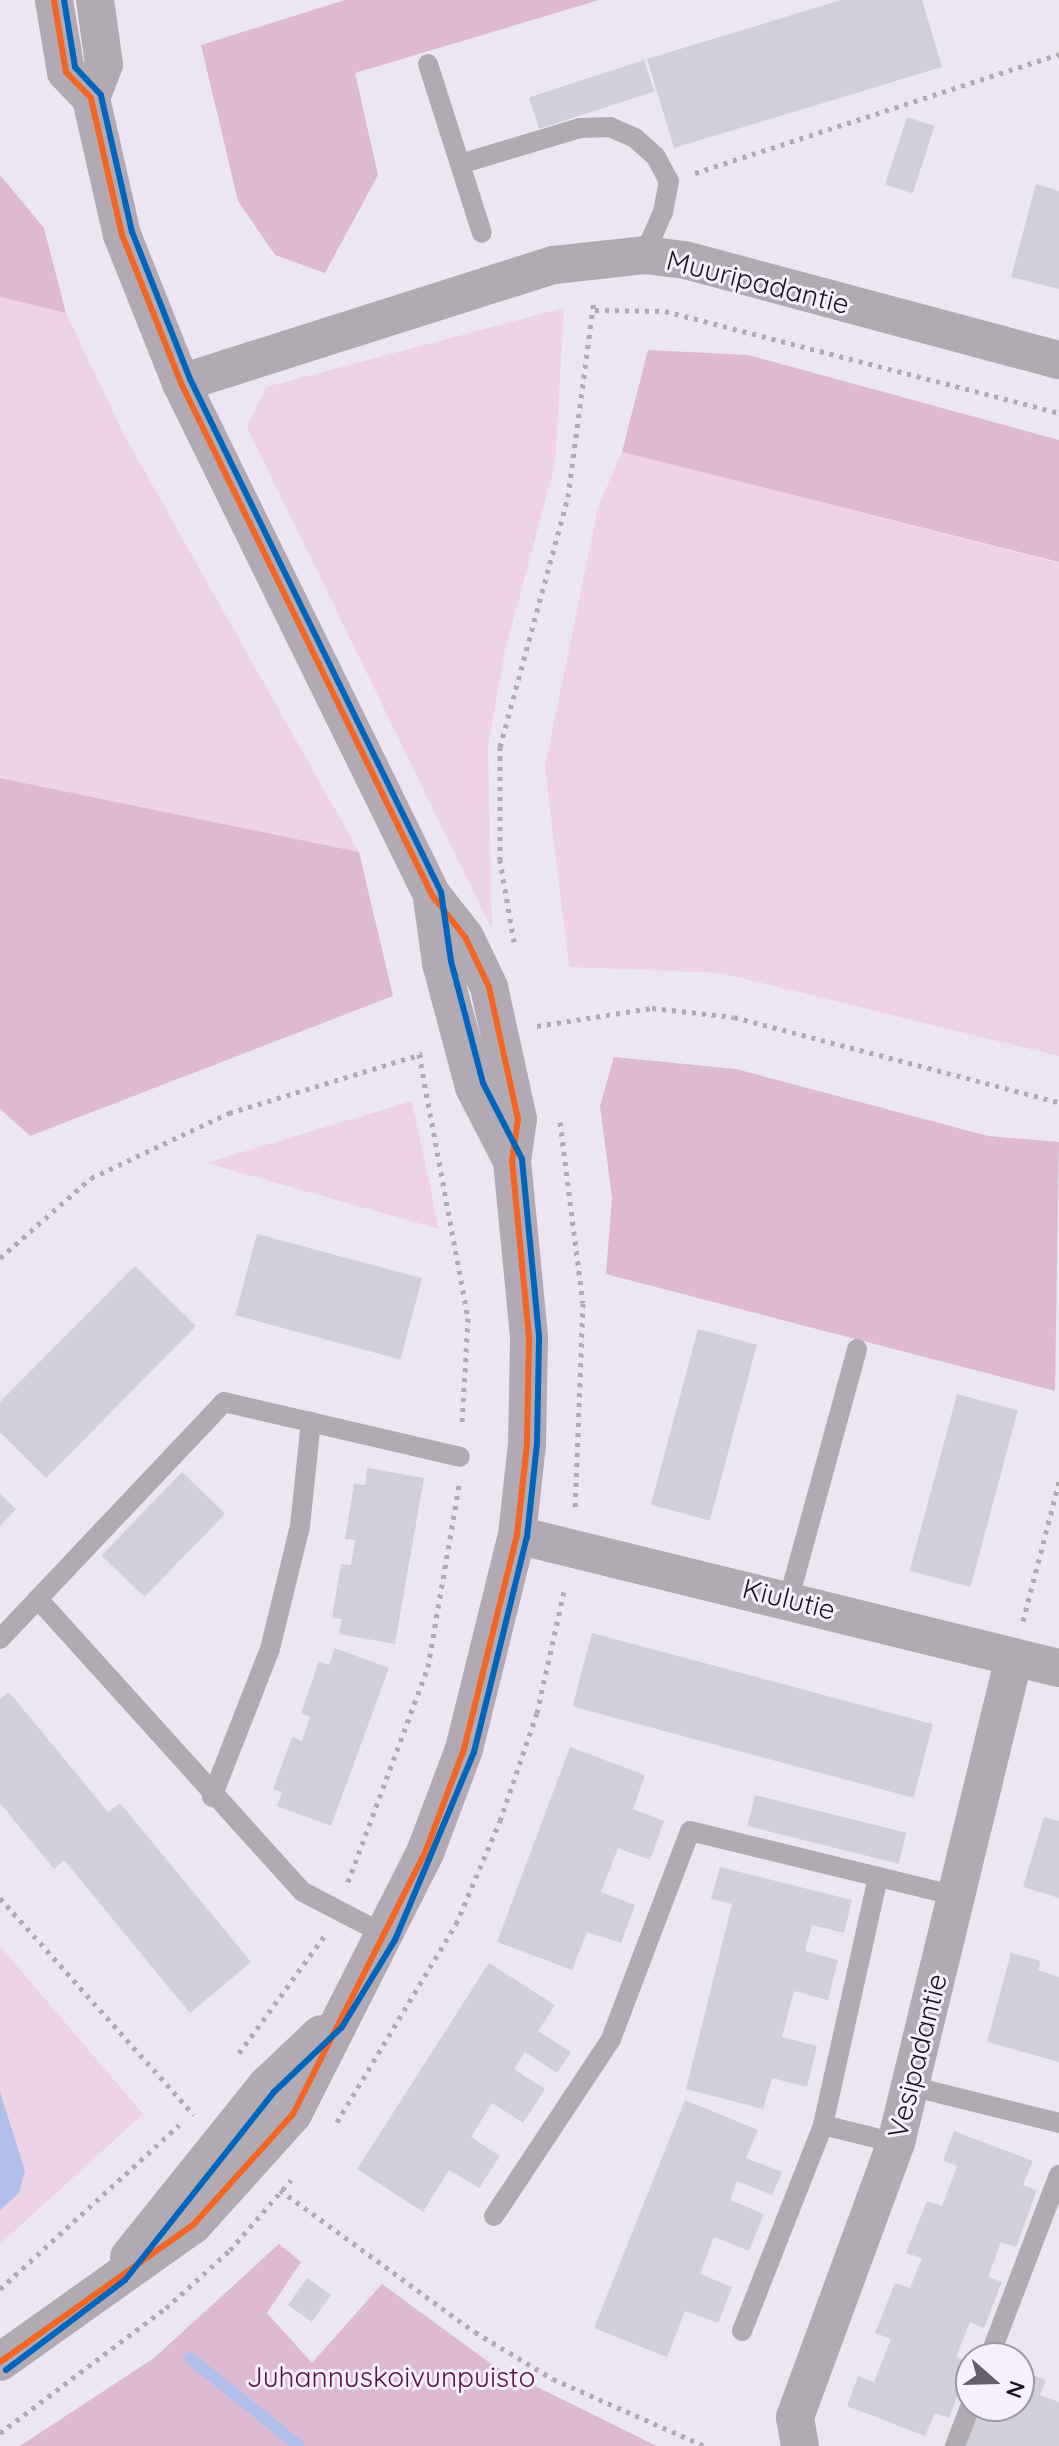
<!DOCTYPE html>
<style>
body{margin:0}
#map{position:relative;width:1059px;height:2446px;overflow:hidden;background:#ece6f2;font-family:Quicksand,sans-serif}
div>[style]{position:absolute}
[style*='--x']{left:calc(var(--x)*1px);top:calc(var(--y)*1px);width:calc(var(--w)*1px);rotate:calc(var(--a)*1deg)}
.green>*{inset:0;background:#eed2e5}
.forest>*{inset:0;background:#deb9d2}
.water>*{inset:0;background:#b1c0eb}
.stream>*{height:12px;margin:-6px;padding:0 6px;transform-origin:6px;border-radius:6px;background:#b1c0eb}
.building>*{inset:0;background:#d1cfd9;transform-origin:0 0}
.path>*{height:5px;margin-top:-2.5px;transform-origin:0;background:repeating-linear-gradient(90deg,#b0aab1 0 4px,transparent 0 10px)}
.lane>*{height:20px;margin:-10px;padding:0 10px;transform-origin:10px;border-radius:10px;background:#b1aab2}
.street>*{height:38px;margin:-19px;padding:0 19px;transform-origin:19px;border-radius:19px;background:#b1aab2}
.bus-1>*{height:6px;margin:-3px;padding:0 3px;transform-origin:3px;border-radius:3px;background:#f26522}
.bus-2>*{height:6px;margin:-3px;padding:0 3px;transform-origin:3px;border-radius:3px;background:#0065bd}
span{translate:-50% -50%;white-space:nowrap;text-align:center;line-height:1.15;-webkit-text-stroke:6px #f6effe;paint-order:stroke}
.street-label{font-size:28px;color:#1a161f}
.park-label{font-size:28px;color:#5b1343}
.north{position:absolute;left:955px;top:2342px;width:80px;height:80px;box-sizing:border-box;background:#f6effe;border:2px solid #9e98a5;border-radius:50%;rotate:110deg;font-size:22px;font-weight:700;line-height:32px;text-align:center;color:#1a161f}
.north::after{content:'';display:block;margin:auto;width:28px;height:36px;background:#645f69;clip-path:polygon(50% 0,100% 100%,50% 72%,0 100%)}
</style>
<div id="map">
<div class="green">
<div style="clip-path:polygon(0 297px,66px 313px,123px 433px,359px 852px,0 778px)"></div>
<div style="clip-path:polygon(564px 308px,555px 464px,505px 651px,488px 746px,492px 930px,247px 427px,266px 387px)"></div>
<div style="clip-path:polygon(622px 452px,1059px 563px,1059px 1056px,721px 973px,569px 967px,545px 767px,598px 507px)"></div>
<div style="clip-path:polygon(412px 1101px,439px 1229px,206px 1163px)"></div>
<div style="clip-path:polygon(0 1946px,143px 2114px,0 2244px)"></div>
</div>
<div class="forest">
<div style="clip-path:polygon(345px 0,599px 0,355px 73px,378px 175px,325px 273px,275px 255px,238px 201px,201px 45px)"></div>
<div style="clip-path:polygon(0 175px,44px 228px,66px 313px,0 297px)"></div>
<div style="clip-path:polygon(648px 350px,748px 355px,1059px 440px,1059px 562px,622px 452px)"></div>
<div style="clip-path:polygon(0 778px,359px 852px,393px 996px,30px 1136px,0 1109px)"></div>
<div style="clip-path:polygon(614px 1057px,736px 1069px,988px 1136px,1059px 1142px,1055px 1391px,606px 1274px,612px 1198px,600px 1106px)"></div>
<div style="clip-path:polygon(279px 2244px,301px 2262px,267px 2313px,312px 2363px,382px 2284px,494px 2366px,657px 2446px,20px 2446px,154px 2358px)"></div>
</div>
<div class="water">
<div style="clip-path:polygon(0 2092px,25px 2171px,19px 2193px,0 2210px)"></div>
</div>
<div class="stream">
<div style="--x:190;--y:2358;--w:140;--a:38.9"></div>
</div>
<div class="building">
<div style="clip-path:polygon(841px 0,922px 0,942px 67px,674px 148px,647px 59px)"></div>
<div style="left:644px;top:60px;width:33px;height:121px;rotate:72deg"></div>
<div style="left:907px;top:117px;width:29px;height:71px;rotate:18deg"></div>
<div style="clip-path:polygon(1036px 184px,1059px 191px,1059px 289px,1011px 277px)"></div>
<div style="left:257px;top:1234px;width:171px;height:84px;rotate:15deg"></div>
<div style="clip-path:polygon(135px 1266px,196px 1326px,46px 1478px,0 1432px,0 1402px)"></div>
<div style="left:698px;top:1329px;width:61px;height:182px;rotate:15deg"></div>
<div style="left:957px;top:1394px;width:63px;height:183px;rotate:15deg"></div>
<div style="clip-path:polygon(367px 1468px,424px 1478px,395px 1644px,339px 1634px,342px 1619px,332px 1618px,341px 1564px,351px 1565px,355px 1540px,345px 1539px,354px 1484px,365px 1485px)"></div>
<div style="left:182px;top:1472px;width:60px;height:116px;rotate:44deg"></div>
<div style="clip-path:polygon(0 1494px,16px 1509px,0 1526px)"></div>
<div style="left:592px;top:1633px;width:353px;height:76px;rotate:15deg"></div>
<div style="clip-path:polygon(335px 1648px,389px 1668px,331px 1826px,277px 1806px,282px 1792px,273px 1789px,292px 1737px,302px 1741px,310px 1717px,301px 1713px,319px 1661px,329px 1665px)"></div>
<div style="clip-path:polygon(9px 1692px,108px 1812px,120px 1803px,251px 1962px,190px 2013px,64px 1860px,54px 1869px,0 1803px,0 1699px)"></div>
<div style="clip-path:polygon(570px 1747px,645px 1775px,633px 1809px,664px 1821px,650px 1860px,618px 1848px,601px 1892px,635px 1905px,621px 1943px,587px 1932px,572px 1970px,497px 1942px)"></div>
<div style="left:755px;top:1795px;width:156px;height:32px;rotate:14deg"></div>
<div style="clip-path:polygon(1044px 1817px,1059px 1821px,1059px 1898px,1023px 1887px)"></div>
<div style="clip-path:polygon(720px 1867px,852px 1900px,844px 1933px,812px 1925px,805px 1951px,838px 1960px,828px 2000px,794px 1991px,782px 2037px,817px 2046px,807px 2087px,772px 2078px,763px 2109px,686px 2089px,732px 1904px,711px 1899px)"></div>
<div style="clip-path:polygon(1011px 1953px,1041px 1961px,1038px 1970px,1059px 1977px,1059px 2062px,987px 2042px)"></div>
<div style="clip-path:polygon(489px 1963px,555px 2005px,538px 2031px,571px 2052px,557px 2073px,525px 2052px,514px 2069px,545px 2089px,523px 2123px,492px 2103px,471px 2137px,500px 2156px,479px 2188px,449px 2170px,423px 2212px,357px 2169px)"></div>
<div style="clip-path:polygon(685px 2100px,758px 2130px,746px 2158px,782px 2172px,772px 2195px,737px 2181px,730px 2200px,764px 2214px,749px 2251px,714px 2237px,700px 2274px,732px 2287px,718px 2323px,685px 2311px,667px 2357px,594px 2328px)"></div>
<div style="clip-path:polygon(954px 2131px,1033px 2161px,1023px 2185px,1037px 2190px,1016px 2247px,1001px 2242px,988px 2277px,1002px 2282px,984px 2328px,970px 2322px,956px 2357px,970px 2363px,949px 2418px,935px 2413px,925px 2436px,847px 2406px,858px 2376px,874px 2382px,891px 2339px,875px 2333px,895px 2283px,910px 2288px,922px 2258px,906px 2253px,927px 2201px,942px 2206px,957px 2166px,943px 2160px)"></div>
<div style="left:307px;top:2278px;width:29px;height:33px;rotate:35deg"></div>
<div style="clip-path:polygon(1019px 2370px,1046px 2380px,1040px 2395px,1059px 2402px,1059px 2446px,965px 2446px,981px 2407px,999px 2414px,1002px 2406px,1019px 2406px)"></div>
</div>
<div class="path">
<div style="--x:695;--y:173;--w:383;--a:-18.1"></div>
<div style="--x:595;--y:310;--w:70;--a:0.8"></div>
<div style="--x:665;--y:311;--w:407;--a:14.5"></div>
<div style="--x:514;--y:942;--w:83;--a:-99.7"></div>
<div style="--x:500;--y:860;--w:113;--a:-90"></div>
<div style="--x:500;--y:747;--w:259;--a:-74.8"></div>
<div style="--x:568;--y:497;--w:199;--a:-82.5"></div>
<div style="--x:537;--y:1026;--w:116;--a:-8.9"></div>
<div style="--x:652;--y:1008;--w:82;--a:6.3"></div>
<div style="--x:734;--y:1017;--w:336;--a:14.7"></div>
<div style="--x:419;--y:1054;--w:269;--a:79.5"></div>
<div style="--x:468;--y:1318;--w:109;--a:93.2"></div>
<div style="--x:560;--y:1122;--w:182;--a:82.8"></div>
<div style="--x:583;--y:1303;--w:207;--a:92.2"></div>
<div style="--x:0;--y:1258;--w:121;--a:-41.3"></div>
<div style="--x:91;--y:1178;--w:153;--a:-25.2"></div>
<div style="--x:229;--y:1113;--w:202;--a:-17"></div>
<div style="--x:1023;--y:1621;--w:144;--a:-75.5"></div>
<div style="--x:348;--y:1882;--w:229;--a:-69.6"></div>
<div style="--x:428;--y:1667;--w:185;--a:-80.3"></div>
<div style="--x:0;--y:1898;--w:291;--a:48.2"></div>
<div style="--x:239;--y:2053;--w:146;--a:-53.9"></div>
<div style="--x:337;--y:2122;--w:231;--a:-59"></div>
<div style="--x:456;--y:1924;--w:112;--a:-66.9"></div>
<div style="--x:500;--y:1821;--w:114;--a:-71.1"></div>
<div style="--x:537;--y:1713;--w:129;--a:-77.5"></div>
<div style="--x:280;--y:2190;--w:241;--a:36.1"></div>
<div style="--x:475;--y:2332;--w:91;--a:31.1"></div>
<div style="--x:553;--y:2379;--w:166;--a:23.8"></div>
<div style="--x:0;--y:2289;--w:243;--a:-42.5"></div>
<div style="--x:0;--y:2433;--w:208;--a:-37"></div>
<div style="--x:166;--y:2308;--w:86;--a:-42.2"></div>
<div style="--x:230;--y:2250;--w:93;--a:-48.9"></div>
</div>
<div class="lane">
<div style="--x:428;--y:64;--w:177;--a:72.3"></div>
<div style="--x:460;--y:164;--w:125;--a:-16.7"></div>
<div style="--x:580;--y:128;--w:30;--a:-2"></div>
<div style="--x:610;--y:127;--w:27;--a:24"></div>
<div style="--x:635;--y:138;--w:28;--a:42"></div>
<div style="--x:656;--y:157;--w:27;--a:62"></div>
<div style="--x:669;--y:181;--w:32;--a:101"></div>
<div style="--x:663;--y:212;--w:47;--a:113.8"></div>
<div style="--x:789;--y:1598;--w:258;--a:-74.7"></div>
<div style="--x:38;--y:1599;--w:395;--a:47.9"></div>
<div style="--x:303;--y:1892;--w:93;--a:27.4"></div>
<div style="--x:0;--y:1639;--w:326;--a:-46.6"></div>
<div style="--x:224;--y:1402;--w:242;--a:13.1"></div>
<div style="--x:212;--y:1797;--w:159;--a:-68.6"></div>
<div style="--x:270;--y:1649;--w:127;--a:-76.3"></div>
<div style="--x:300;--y:1526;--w:105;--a:-84"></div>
<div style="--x:910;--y:2086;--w:154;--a:13.9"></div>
<div style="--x:823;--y:2125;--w:75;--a:13.9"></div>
<div style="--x:494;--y:2216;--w:212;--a:-56.5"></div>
<div style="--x:611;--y:2039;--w:222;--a:-69.2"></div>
<div style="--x:690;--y:1831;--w:274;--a:13.7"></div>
<div style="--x:742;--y:2331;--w:221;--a:-68.5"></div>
<div style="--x:823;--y:2125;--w:254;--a:-77.5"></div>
<div style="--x:989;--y:2358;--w:196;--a:-69.1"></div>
<div style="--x:955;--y:2446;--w:45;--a:-69.1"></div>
</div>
<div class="street">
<div style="--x:91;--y:98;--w:36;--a:-69"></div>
<div style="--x:104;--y:64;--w:65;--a:-98"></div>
<div style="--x:181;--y:383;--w:391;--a:-17.6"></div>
<div style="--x:554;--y:265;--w:91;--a:-6.3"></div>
<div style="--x:644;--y:255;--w:41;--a:7"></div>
<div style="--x:685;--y:260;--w:387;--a:15"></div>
<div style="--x:432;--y:898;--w:66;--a:82.1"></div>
<div style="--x:441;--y:963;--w:128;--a:75.1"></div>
<div style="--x:474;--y:1087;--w:83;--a:62.8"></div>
<div style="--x:517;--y:1535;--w:558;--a:13.79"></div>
<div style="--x:129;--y:2257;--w:221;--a:-51.3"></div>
<div style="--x:267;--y:2085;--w:74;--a:-43.4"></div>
<div style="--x:0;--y:2362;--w:237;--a:-35.4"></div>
<div style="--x:193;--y:2225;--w:149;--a:-48"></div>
<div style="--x:293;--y:2114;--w:292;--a:-63.2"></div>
<div style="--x:425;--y:1853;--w:111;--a:-69.4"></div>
<div style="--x:464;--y:1749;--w:220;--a:-76.1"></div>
<div style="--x:517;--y:1535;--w:92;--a:-83.7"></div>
<div style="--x:527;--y:1444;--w:107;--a:-88.9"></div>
<div style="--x:529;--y:1337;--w:177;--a:-95.5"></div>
<div style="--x:512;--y:1161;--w:42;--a:-81.9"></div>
<div style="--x:518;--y:1119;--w:135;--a:-102.4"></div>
<div style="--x:489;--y:987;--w:55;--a:-115.6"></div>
<div style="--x:465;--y:937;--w:53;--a:-128.2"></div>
<div style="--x:432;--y:895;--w:570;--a:-116.12"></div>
<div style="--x:181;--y:383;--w:159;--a:-111.7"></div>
<div style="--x:122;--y:235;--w:140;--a:-102.8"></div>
<div style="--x:91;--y:98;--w:36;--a:-134"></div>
<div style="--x:66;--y:72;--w:73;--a:-99.5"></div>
<div style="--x:800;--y:2446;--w:29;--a:-100"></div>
<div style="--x:795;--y:2417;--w:292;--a:-69.8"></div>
<div style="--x:896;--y:2143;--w:500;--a:-76.35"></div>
</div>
<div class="bus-1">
<div style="--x:0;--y:2362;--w:237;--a:-35.4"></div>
<div style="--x:193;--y:2225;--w:149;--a:-48"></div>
<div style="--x:293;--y:2114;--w:292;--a:-63.2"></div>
<div style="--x:425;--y:1853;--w:111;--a:-69.4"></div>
<div style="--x:464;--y:1749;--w:220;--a:-76.1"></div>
<div style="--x:517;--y:1535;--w:92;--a:-83.7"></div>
<div style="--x:527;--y:1444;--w:107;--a:-88.9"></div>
<div style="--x:529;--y:1337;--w:177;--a:-95.5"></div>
<div style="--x:512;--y:1161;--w:42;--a:-81.9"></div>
<div style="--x:518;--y:1119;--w:135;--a:-102.4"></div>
<div style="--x:489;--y:987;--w:55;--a:-115.6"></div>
<div style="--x:465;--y:937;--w:53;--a:-128.2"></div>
<div style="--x:432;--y:895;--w:570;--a:-116.12"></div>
<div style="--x:181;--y:383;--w:159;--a:-111.7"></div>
<div style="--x:122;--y:235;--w:140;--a:-102.8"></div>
<div style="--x:91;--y:98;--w:36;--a:-134"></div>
<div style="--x:66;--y:72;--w:73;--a:-99.5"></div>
</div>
<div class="bus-2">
<div style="--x:6;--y:2370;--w:149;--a:-37.1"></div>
<div style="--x:125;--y:2280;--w:240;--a:-51.6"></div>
<div style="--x:274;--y:2092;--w:94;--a:-43.7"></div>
<div style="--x:342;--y:2027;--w:102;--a:-58.7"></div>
<div style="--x:395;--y:1940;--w:204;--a:-67.2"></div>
<div style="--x:474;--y:1752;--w:221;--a:-76.2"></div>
<div style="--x:527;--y:1537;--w:94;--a:-83.9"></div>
<div style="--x:537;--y:1444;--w:108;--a:-88.9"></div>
<div style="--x:539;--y:1336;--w:178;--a:-95.5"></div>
<div style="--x:522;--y:1159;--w:85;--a:-117.2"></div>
<div style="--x:483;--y:1083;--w:126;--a:-104.7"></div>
<div style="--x:451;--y:961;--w:70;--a:-98.2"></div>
<div style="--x:441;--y:892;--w:571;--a:-116.07"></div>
<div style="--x:190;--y:379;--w:158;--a:-111.5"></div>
<div style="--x:132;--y:232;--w:140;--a:-102.8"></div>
<div style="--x:101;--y:95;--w:38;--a:-133"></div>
<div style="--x:75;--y:67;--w:68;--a:-99.3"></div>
</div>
<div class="street-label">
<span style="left:758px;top:282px;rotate:14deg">Muuripadantie</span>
<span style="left:789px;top:1599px;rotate:14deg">Kiulutie</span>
<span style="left:917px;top:2056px;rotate:-76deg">Vesipadantie</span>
</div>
<div class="park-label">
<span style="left:391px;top:2377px">Juhannuskoivunpuisto</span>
</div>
<div class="north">N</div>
</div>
